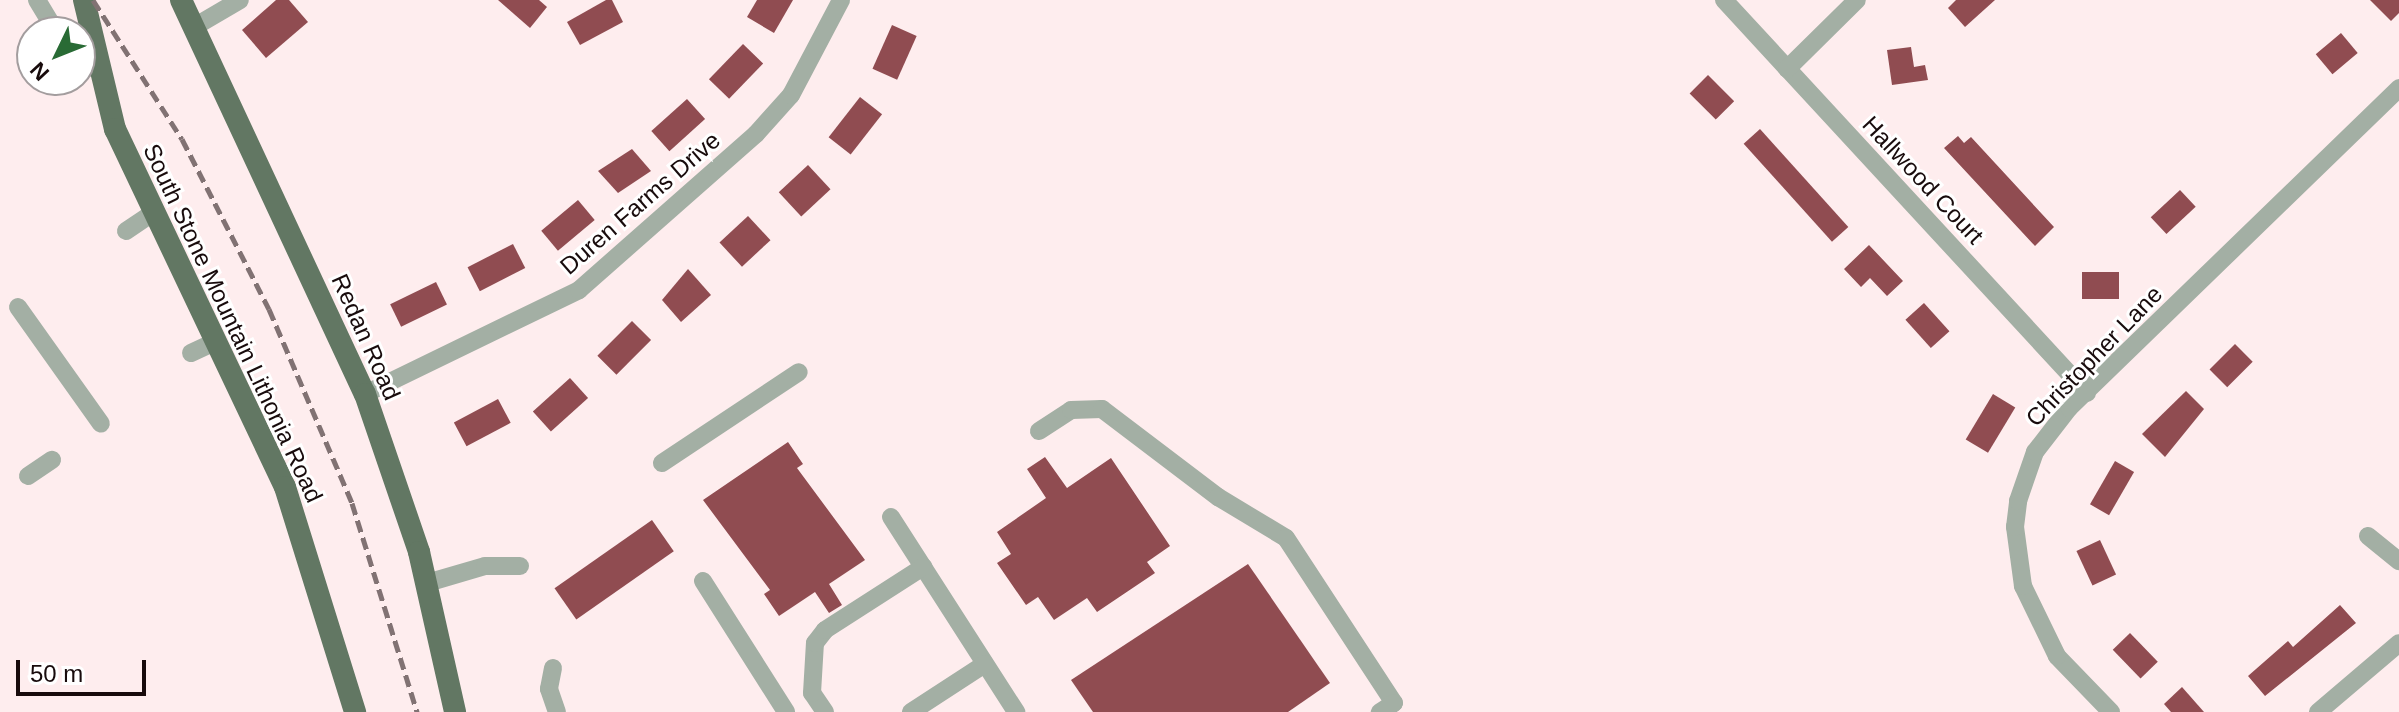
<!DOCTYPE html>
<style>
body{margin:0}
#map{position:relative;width:2399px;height:712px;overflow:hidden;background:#feedee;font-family:Helvetica,sans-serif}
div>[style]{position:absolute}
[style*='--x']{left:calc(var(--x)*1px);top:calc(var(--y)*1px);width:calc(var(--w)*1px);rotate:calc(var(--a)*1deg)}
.building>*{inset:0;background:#904c51;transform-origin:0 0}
.minor>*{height:18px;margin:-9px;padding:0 9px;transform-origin:9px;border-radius:9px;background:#a3afa4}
.major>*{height:22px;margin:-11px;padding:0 11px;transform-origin:11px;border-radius:11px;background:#627763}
.rail>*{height:5px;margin-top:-2.5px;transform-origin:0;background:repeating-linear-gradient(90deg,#817273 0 12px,transparent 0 18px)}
span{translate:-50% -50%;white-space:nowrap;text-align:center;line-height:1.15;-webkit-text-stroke:6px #fff;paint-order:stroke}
.street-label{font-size:24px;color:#180b0c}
.north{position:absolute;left:16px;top:16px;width:80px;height:80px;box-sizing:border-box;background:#fff;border:2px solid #a39d9e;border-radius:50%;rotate:227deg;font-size:22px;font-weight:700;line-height:32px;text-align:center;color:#180b0c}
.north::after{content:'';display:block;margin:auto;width:28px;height:36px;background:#296b35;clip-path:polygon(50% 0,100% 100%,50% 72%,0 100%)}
.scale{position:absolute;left:16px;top:660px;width:130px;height:36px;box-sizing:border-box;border:4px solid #180b0c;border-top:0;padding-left:10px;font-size:24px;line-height:28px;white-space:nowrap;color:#180b0c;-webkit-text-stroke:6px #fff;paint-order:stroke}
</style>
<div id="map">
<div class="building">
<div style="clip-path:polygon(276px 0,289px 0,308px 22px,266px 58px,242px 30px)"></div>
<div style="clip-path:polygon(498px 0,539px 0,547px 7px,530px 28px)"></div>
<div style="clip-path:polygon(606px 0,612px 0,623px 22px,580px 45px,567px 22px)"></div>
<div style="clip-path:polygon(757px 0,793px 0,774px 33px,747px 17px)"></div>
<div style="clip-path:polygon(1956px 0,1995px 0,1965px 27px,1948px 8px)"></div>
<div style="clip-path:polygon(2370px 0,2399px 0,2399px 13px,2391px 21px)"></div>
<div style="left:892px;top:25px;width:27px;height:48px;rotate:24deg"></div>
<div style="left:2341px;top:33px;width:26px;height:33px;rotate:50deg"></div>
<div style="left:743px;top:44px;width:28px;height:49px;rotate:44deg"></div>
<div style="clip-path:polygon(1911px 47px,1914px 67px,1925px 65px,1928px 80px,1892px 85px,1887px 50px)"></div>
<div style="left:1708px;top:75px;width:37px;height:26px;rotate:45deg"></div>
<div style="left:860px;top:97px;width:28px;height:51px;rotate:38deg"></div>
<div style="left:687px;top:99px;width:27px;height:48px;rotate:48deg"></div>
<div style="left:1760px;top:129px;width:132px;height:22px;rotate:48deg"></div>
<div style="clip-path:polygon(1958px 136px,1964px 143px,1971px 137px,2054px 227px,2035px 246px,1944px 148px)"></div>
<div style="clip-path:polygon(632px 149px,651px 171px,618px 193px,598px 171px)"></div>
<div style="left:808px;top:165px;width:33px;height:40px;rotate:47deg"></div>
<div style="left:2180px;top:190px;width:23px;height:40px;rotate:47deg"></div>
<div style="left:578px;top:200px;width:26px;height:48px;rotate:50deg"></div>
<div style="left:748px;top:216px;width:33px;height:39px;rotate:47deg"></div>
<div style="left:513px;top:244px;width:27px;height:51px;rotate:63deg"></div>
<div style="clip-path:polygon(1869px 245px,1903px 281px,1887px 296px,1870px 278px,1861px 287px,1844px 269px)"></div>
<div style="clip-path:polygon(688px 269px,711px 295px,681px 322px,662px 300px)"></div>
<div style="left:2082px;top:272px;width:37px;height:27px"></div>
<div style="left:436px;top:282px;width:25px;height:51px;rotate:64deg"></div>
<div style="left:1924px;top:303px;width:38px;height:25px;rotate:48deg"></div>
<div style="left:632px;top:321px;width:27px;height:49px;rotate:45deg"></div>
<div style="left:2235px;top:344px;width:25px;height:36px;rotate:45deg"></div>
<div style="left:570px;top:378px;width:27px;height:50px;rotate:48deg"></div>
<div style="clip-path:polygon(2186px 391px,2204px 409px,2165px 457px,2142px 434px)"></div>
<div style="left:1993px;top:394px;width:26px;height:53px;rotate:31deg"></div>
<div style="left:498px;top:399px;width:27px;height:50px;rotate:62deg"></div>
<div style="clip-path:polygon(788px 442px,803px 464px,797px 468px,865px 560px,829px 584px,842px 605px,829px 613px,815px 592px,779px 616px,764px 594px,770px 590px,703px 500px)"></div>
<div style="clip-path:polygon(1045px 457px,1067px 488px,1111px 458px,1170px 546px,1147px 562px,1155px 573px,1097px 612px,1087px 598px,1054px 620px,1038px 597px,1026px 605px,997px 563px,1011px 554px,997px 532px,1046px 498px,1027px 469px)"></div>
<div style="left:2115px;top:461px;width:22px;height:50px;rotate:30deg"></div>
<div style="left:652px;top:520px;width:38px;height:119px;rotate:55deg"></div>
<div style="left:2100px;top:540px;width:38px;height:26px;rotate:65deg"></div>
<div style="clip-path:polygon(1248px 564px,1330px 683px,1288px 712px,1093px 712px,1071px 680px)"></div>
<div style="clip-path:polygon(2340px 605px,2356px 623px,2265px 696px,2248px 676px,2288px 641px,2293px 647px)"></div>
<div style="left:2130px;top:633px;width:40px;height:24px;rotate:46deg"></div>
<div style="clip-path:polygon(2182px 687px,2204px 712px,2171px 712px,2164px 704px)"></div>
</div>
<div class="minor">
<div style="--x:37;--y:0;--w:37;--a:59"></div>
<div style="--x:1724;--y:0;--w:535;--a:47.27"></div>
<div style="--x:194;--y:27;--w:53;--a:-30.4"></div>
<div style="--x:80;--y:61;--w:19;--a:28"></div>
<div style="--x:1787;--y:69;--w:98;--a:-44.6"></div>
<div style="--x:126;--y:231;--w:32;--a:-34"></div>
<div style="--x:18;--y:307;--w:143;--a:54.6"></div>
<div style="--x:191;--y:353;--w:29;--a:-25"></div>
<div style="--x:365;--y:394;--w:238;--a:-25.9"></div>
<div style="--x:579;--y:290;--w:236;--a:-41.4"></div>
<div style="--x:756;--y:134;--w:52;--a:-48.1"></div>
<div style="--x:791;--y:95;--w:107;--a:-62.2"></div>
<div style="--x:1039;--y:431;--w:38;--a:-33"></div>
<div style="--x:1071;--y:410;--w:31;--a:-2"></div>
<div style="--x:1102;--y:409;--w:146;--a:37.2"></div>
<div style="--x:1218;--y:497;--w:79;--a:31.1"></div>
<div style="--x:1286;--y:538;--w:197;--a:56.8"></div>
<div style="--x:1394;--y:703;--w:17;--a:147"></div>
<div style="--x:662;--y:463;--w:164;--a:-33.6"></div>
<div style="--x:28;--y:476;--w:29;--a:-34"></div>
<div style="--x:891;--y:517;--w:232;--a:57.3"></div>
<div style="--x:2368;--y:536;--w:40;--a:39"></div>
<div style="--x:703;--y:581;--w:155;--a:57.6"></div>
<div style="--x:427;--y:583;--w:60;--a:-16.3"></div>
<div style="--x:485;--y:566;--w:35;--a:0"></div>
<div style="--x:553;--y:668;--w:21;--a:101"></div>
<div style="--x:549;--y:689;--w:24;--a:71"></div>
<div style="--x:825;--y:712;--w:23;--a:-124"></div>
<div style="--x:812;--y:693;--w:50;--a:-86.6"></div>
<div style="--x:815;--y:643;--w:16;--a:-52"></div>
<div style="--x:825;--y:630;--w:117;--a:-32.7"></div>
<div style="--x:911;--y:712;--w:88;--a:-33"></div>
<div style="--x:2111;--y:712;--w:78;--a:-134"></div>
<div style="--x:2057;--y:656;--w:78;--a:-115.9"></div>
<div style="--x:2023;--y:586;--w:60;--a:-97.7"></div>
<div style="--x:2015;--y:527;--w:26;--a:-83"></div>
<div style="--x:2018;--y:501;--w:52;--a:-70.9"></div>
<div style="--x:2035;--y:452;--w:56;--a:-52.3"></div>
<div style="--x:2069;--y:408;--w:460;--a:-44.1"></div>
<div style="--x:2318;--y:712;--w:106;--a:-40.4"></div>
</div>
<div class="major">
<div style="--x:84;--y:0;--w:133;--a:76.5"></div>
<div style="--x:115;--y:129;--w:396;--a:64.6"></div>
<div style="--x:285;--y:487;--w:236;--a:72.7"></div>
<div style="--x:181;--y:0;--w:435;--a:65"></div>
<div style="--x:365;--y:394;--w:167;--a:71.1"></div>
<div style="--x:419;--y:552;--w:164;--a:77.3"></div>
</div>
<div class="rail">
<div style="--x:93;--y:0;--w:165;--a:57.4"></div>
<div style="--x:182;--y:139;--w:191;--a:62.9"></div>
<div style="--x:269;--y:309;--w:211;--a:66.8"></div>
<div style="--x:352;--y:503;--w:219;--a:72.7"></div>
</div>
<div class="street-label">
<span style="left:1923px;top:180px;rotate:47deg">Hallwood Court</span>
<span style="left:640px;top:203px;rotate:-41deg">Duren Farms Drive</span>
<span style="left:233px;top:323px;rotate:65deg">South Stone Mountain Lithonia Road</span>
<span style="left:366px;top:337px;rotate:66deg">Redan Road</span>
<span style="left:2094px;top:356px;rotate:-46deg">Christopher Lane</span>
</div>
<div class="north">N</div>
<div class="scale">50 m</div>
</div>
